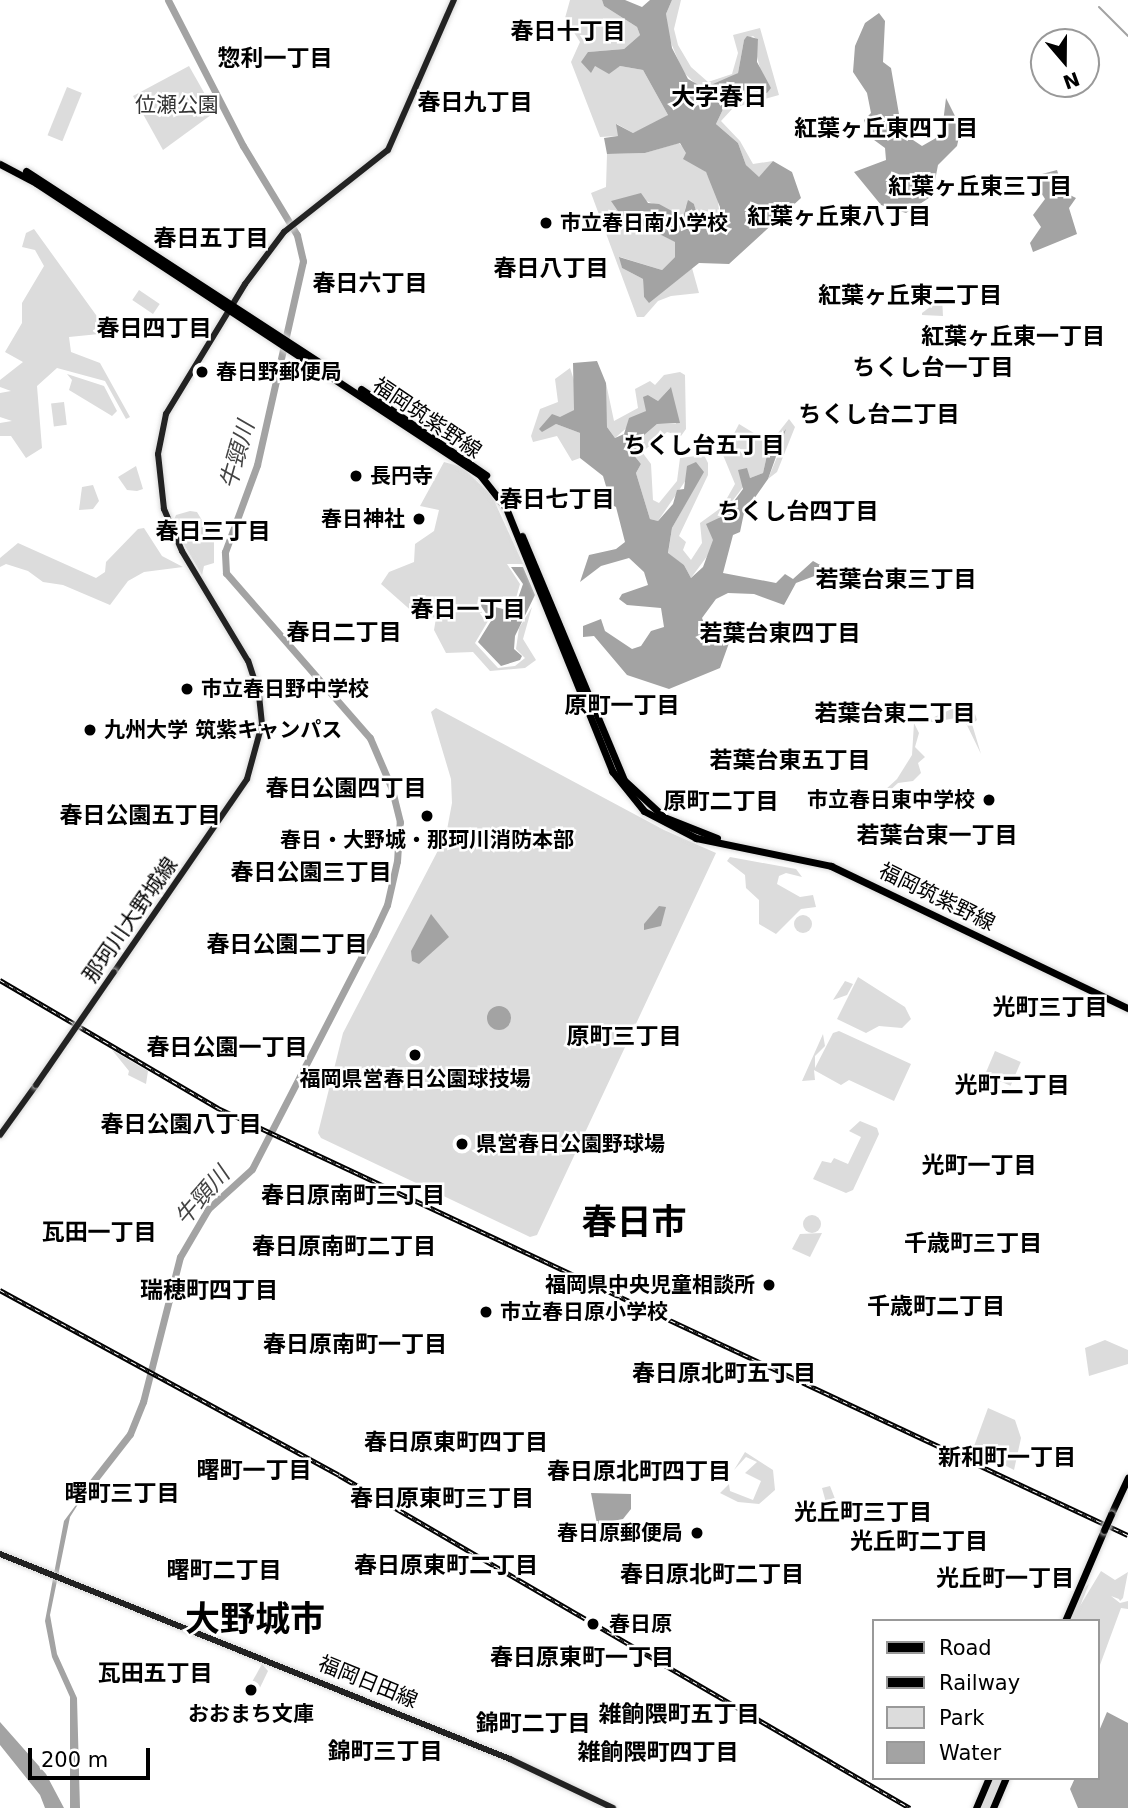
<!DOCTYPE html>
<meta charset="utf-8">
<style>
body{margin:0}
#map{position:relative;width:1128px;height:1808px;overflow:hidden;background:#fff;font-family:"DejaVu Sans","Noto Sans JP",sans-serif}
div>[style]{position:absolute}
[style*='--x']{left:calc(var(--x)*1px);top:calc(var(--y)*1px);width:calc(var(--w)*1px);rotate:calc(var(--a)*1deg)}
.green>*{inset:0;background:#dcdcdc;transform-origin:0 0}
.round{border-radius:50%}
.water>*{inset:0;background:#a3a3a3}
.stream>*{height:2px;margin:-1px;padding:0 1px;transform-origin:1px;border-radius:1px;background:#a3a3a3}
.river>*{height:7px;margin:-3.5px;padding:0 3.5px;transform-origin:3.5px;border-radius:3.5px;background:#a3a3a3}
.roads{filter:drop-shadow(0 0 2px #dbdbdb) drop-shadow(0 0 2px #dbdbdb)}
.secondary>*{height:6px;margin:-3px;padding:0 3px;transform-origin:3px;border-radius:3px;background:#222}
.primary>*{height:7px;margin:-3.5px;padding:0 3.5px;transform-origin:3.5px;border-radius:3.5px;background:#000}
.rail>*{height:4.5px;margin-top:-2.25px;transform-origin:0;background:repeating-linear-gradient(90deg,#fff 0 5px,#000 0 10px);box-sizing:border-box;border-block:2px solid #000}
.bridges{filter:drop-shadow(0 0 2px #dbdbdb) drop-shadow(0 0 2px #dbdbdb)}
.secondary-bridge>*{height:6px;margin:-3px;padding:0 3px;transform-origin:3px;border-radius:3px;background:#222}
.primary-bridge>*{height:7px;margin:-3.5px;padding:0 3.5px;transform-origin:3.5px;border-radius:3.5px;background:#000}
.dots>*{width:19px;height:19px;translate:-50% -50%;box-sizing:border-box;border:4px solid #fff;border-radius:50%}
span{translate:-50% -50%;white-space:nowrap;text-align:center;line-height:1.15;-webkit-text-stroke:5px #fff;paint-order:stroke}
.park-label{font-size:21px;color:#333}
.poi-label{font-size:21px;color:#000;font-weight:700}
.left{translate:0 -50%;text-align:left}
.right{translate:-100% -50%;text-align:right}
.street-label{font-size:21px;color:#000}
.neighbourhood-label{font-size:23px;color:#000;font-weight:700}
.water-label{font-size:23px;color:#444;font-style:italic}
.quarter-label{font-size:24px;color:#000;font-weight:700}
.town-label{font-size:35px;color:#000;font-weight:700}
.legend{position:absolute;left:872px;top:1619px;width:228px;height:161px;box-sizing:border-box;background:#fff;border:2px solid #999;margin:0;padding:9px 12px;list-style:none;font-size:21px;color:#000}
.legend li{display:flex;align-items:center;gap:14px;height:35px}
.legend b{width:35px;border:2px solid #999}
.north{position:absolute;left:1030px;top:28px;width:70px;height:70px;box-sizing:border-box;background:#fff;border:2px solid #999;border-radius:50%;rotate:160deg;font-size:19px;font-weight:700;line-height:28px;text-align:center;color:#000}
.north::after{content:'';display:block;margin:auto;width:24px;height:32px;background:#000;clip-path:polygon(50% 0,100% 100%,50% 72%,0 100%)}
.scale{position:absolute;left:28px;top:1748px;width:122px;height:32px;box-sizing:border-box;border:4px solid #000;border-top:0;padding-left:9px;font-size:21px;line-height:24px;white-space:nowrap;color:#000;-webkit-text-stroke:5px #fff;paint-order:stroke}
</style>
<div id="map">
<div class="green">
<div style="clip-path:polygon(570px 0,602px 0,604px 6px,637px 27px,640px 35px,624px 49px,588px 52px,595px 66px,611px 71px,620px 66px,643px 70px,668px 115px,661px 121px,633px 133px,617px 124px,619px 136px,600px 137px,571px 62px,580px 42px,565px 18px)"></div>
<div style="clip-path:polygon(672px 0,681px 0,674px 29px,678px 45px,691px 67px,708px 82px,732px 74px,738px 53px,733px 35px,760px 28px,779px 95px,733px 108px,721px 121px,740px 141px,753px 164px,773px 161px,759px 178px,746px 165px,738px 143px,716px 124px,726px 103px,759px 89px,762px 76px,755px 49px,758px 41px,753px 36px,744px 40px,738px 73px,713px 87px,697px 85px,683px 72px,667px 33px,666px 14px)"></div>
<div style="clip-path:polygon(189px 66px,215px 112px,163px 150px,133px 96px)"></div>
<div style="left:67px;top:87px;width:16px;height:52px;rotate:22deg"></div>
<div style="clip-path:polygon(679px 143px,706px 172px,717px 194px,720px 217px,700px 224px,694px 204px,686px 206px,683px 217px,635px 196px,626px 198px,620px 214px,676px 242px,675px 257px,662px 270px,620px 257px,622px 268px,643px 279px,644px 297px,649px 302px,692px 268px,699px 293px,671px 296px,658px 301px,644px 317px,637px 317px,591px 193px,606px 187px,607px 154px,645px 153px)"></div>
<div style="clip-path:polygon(34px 229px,109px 333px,69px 337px,71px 352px,100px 363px,130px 417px,126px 419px,105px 381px,57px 368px,37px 386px,42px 448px,26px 458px,11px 436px,0 436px,0 423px,12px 421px,0 417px,0 393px,11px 391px,0 387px,0 380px,23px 362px,5px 352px,22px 323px,22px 303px,44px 266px,35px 250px,22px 247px,26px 233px)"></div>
<div style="left:139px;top:290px;width:25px;height:12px;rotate:34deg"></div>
<div style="clip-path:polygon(942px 298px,943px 316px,922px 315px,922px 313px)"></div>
<div style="clip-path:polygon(570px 368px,575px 383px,574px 410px,545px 429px,556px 424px,580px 433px,580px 458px,572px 461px,557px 436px,533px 442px,531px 436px,540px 409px,558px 402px,555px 379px)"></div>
<div style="clip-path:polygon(680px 372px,685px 375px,686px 429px,681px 436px,667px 432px,642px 452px,651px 464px,653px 500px,659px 503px,677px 481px,680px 458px,704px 455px,708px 463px,708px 475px,679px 536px,686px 542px,683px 550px,691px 560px,702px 543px,700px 523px,722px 507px,735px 484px,723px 455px,739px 424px,770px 443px,789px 419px,795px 427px,777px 472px,768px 479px,784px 440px,783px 430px,767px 455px,763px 473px,750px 478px,710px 530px,714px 539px,708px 555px,691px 578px,684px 565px,668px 554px,672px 528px,703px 472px,686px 480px,658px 521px,650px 519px,636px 473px,641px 464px,633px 454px,643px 436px,657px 424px,676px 424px,670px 388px,658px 401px,648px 395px,646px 411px,615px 438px,607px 427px,604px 395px,606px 383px,614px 421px,638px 408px,635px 389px,650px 381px,655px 385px,664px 375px)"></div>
<div style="clip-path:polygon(67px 374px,104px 386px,117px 411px,112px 416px,69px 390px,72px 380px)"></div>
<div style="left:64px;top:402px;width:23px;height:13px;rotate:83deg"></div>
<div style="clip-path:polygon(444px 462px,462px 467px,492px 496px,523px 564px,507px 564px,520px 584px,515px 602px,503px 605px,478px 599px,477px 606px,488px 621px,475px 643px,498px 668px,515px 666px,525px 658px,516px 649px,519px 628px,532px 607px,523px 639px,536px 660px,525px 668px,490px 671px,473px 652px,446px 653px,434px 630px,436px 618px,415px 614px,381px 584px,389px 572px,414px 562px,415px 544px,434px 531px,439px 510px,420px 506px)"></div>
<div style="clip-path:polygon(136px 466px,143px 489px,137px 491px,127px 490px,118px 477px)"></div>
<div style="clip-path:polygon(93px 485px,99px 501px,93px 509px,79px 510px,82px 487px)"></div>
<div style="clip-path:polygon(190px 511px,197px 512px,214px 540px,214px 563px,204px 566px,202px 575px,172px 524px,176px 515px)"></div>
<div style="clip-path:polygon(144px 528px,162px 556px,183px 567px,144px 572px,128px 581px,110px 605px,63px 585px,43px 582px,28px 571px,6px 564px,0 567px,0 558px,18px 543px,96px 578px,105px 572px,106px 562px,138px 529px)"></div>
<div style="clip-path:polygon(956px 707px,975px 714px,977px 720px,972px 724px,981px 754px,963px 717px,919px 724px)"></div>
<div style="clip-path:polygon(436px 708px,664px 830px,716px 853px,537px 1235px,530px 1237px,321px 1138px,318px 1133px,343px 1033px,446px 835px,452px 803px,451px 779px,431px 712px)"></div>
<div style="clip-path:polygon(914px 723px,919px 733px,915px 747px,925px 757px,918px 763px,921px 773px,913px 781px,898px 783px,876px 803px,873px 801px,897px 779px,912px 755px)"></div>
<div style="clip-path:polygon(730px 857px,796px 869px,802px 877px,786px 873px,779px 876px,777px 884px,800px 897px,813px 895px,816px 907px,801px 909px,776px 934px,759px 924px,759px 900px,746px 888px,745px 875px,727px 861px)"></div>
<div class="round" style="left:794px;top:915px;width:18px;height:18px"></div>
<div style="clip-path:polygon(858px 977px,905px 1007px,911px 1019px,902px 1028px,879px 1026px,866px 1033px,837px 1019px)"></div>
<div style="clip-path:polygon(845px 981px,853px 984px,847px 995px,833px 1000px)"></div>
<div style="clip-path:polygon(839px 1031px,911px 1064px,894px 1101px,849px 1080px,841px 1085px,814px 1070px,815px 1080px,802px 1081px,823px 1034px,825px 1046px,815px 1056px,815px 1068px,833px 1033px)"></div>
<div style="clip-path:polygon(112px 1050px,148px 1071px,146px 1084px,128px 1075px,129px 1071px)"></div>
<div style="left:995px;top:1051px;width:28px;height:26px;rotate:23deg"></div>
<div style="clip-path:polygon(860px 1121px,877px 1128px,879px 1134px,853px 1190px,846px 1193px,813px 1179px,822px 1161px,831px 1163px,834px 1158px,848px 1164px,861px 1137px,849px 1131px)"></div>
<div class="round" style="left:803px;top:1215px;width:18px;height:18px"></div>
<div style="clip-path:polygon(822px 1233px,810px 1257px,792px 1249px,800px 1234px)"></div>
<div style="clip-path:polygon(1105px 1340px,1128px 1350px,1128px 1364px,1089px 1376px,1085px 1348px)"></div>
<div style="clip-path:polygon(988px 1408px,1015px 1420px,1021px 1438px,1014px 1470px,973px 1449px)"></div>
<div style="clip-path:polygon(745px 1452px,773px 1470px,775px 1490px,759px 1504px,738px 1502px,720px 1493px,729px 1484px,730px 1491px,753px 1500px,761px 1481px,745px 1473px,757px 1462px,746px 1457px,734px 1470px)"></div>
<div style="clip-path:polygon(830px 1486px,839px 1509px,831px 1521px,822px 1488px)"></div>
<div style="clip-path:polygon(1101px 1571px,1115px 1580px,1128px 1572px,1123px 1598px,1120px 1601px,1119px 1599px,1111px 1596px,1120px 1603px,1128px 1601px,1128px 1609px,1121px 1608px,1100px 1665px,1098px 1621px,1069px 1621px,1079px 1593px,1089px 1584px,1080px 1606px)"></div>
<div style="clip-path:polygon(262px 1664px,268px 1671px,256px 1696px,247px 1691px)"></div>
<div style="clip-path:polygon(992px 1778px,1003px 1778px,990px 1808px,978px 1808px)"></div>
</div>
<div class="water">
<div style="clip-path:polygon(602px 0,625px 0,642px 7px,650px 0,672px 0,666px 14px,672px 48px,688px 79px,704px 88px,738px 73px,744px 40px,747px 36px,758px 39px,757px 62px,771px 88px,767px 93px,751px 91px,726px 103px,716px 124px,738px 143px,746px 165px,759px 177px,773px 161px,792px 172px,801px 198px,729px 264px,699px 263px,649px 303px,644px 297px,643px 279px,622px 268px,619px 257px,662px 270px,675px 257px,675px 242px,620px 214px,611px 201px,641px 193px,648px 203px,659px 204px,683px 217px,688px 200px,694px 204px,700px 224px,720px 217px,720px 207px,706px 172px,683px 159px,686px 153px,680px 143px,645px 153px,607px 154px,604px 138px,618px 136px,616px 124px,633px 133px,668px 115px,643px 70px,620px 66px,609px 74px,595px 66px,591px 73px,581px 62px,588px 52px,624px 49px,640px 35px,637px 27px,604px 6px)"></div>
<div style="clip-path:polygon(879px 13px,885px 21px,883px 62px,891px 68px,900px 120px,910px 138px,922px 146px,936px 138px,942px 131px,946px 98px,961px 128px,957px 146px,938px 165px,932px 196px,906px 213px,881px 205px,854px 172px,886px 160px,885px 148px,870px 137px,864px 120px,871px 113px,867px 93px,853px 72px,855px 46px,865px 23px)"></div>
<div style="clip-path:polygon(1057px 170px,1064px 192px,1076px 198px,1069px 208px,1077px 234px,1033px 252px,1030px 243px,1041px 227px,1033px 215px,1045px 199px,1040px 191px,1042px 174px)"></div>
<div style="clip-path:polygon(597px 361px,606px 383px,607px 427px,615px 438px,624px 434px,629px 418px,646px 411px,643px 397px,648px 395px,658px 401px,671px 387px,680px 423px,657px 424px,643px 436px,633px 454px,641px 464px,636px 473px,650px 519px,658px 521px,673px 504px,677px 490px,684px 489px,687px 466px,696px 462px,704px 472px,672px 528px,668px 553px,684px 565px,691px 578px,703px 567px,713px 540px,706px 524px,723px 516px,743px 489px,738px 470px,747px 468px,750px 478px,763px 473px,767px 455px,786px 429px,768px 479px,744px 513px,740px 532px,733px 535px,723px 573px,776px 583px,785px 574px,793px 579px,813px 561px,822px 566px,817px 575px,796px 583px,784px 605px,754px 594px,728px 593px,716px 599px,702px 618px,706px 628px,727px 634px,750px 627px,762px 634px,729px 643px,720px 668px,669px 689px,627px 675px,594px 636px,583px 637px,583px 626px,601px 619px,605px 631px,632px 649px,641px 646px,651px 631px,664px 627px,661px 608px,627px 605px,619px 599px,622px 594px,648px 585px,644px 572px,629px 558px,601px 566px,580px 582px,589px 555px,616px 549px,625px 542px,616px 507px,602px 500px,608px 493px,603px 476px,580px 458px,580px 433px,556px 424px,542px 432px,539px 429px,552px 414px,560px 417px,574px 410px,573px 363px)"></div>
<div style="clip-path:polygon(511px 567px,523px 567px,535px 595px,515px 636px,514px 649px,522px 656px,520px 660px,501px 666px,478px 642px,491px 621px,479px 603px,503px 609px,516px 604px,523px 584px)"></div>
<div style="clip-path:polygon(659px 906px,666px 907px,661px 926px,644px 930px,644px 924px)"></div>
<div style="clip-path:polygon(431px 914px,449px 937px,419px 964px,412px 961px,411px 951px)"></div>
<div class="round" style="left:487px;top:1006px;width:24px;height:24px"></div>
<div style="clip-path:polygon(87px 1490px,70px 1517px,50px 1615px,57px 1654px,77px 1698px,80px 1808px,70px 1808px,70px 1697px,52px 1657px,45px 1621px,64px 1521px)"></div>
<div style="clip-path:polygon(591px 1493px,631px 1494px,631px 1509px,623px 1519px,597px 1524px)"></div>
<div style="clip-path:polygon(1107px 1712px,1128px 1723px,1128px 1808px,1078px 1808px,1070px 1789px,1075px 1778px,1098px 1778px,1099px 1731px)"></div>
<div style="clip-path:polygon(0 1722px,46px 1774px,64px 1808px,45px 1808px,40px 1795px,0 1745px)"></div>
</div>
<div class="stream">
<div style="--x:1099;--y:7;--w:41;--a:45"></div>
</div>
<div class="river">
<div style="--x:80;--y:1498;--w:81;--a:-52"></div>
<div style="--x:130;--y:1434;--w:35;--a:-68"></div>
<div style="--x:143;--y:1402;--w:150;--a:-75.7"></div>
<div style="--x:180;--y:1257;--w:56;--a:-59.7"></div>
<div style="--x:208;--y:1209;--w:59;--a:-42.3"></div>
<div style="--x:252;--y:1169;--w:263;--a:-62.7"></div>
<div style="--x:373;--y:935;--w:33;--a:-65"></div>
<div style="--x:387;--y:905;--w:45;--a:-77.2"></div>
<div style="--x:397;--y:861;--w:39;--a:-86"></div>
<div style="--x:400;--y:822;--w:34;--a:-104"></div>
<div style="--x:392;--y:789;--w:56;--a:-113.3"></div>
<div style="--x:370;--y:738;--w:219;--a:-131.1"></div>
<div style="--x:226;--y:573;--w:21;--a:-93"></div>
<div style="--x:225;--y:552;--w:93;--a:-69.8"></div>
<div style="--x:257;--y:465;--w:209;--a:-77.3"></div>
<div style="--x:303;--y:261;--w:27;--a:-103"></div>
<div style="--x:297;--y:235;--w:104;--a:-121.2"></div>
<div style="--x:243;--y:146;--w:164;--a:-117.2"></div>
</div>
<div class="roads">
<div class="secondary">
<div style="--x:114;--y:972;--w:234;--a:-55.4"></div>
<div style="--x:247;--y:779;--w:57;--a:-74.7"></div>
<div style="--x:262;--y:724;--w:30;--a:-96"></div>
<div style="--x:259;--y:694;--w:35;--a:-108"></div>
<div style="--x:248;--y:661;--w:128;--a:-121"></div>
<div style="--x:182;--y:551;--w:46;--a:-113.2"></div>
<div style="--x:164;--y:509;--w:55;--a:-96.2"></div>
<div style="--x:158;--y:454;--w:41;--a:-78.7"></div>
<div style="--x:166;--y:414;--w:152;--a:-58.7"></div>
<div style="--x:245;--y:284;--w:65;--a:-53.1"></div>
<div style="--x:284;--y:232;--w:132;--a:-38.3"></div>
<div style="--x:388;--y:150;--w:164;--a:-66.3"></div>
<div style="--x:0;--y:1135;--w:62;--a:-54.2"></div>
<div style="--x:0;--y:1554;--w:550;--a:21.9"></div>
<div style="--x:510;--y:1759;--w:114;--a:25.4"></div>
</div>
<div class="primary">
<div style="--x:0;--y:164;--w:41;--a:27.8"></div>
<div style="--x:36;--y:183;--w:531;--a:33.33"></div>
<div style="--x:480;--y:475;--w:42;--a:51.8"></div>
<div style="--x:506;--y:508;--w:284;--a:68"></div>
<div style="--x:612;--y:771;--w:51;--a:51.3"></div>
<div style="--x:644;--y:811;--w:59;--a:27.4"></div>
<div style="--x:696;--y:838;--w:138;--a:11.7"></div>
<div style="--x:831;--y:866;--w:329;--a:25.6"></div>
<div style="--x:26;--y:171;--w:363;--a:33.1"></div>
<div style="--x:361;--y:389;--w:152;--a:34.5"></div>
<div style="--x:522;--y:536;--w:264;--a:67.3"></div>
<div style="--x:624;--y:780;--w:54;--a:42.8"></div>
<div style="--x:664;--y:817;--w:57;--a:21.6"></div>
<div style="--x:1111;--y:1514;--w:40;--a:-65"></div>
<div style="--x:1065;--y:1621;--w:99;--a:-66.8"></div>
<div style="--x:976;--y:1808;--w:33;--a:-67"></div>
<div style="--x:993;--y:1808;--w:33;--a:-67"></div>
</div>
</div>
<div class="rail">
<div style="--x:0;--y:980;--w:253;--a:30.4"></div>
<div style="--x:218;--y:1108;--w:1005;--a:25.14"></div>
<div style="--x:0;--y:1290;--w:386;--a:28.6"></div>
<div style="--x:339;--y:1475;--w:661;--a:30.25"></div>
</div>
<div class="bridges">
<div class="secondary-bridge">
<div style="--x:36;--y:1085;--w:137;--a:-55.4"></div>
</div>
<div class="primary-bridge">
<div style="--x:1104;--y:1530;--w:17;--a:-66"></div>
</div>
</div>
<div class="dots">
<div style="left:546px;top:223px;background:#000"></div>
<div style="left:202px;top:372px;background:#000"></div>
<div style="left:356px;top:476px;background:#000"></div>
<div style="left:419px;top:519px;background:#000"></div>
<div style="left:187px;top:689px;background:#000"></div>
<div style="left:90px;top:730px;background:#000"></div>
<div style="left:989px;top:800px;background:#000"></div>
<div style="left:427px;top:816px;background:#000"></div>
<div style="left:415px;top:1055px;background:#000"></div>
<div style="left:462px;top:1144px;background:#000"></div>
<div style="left:769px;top:1285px;background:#000"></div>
<div style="left:486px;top:1312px;background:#000"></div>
<div style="left:697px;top:1533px;background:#000"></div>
<div style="left:593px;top:1624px;background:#000"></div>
<div style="left:251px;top:1690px;background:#000"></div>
</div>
<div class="park-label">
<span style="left:177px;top:105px">位瀬公園</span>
</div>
<div class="poi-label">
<span class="left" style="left:560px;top:223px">市立春日南小学校</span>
<span class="left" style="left:216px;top:372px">春日野郵便局</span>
<span class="left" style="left:370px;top:476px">長円寺</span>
<span class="right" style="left:405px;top:519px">春日神社</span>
<span class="left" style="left:201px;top:689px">市立春日野中学校</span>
<span class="left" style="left:104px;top:730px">九州大学 筑紫キャンパス</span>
<span class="right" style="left:975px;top:800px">市立春日東中学校</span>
<span style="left:427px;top:840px">春日・大野城・那珂川消防本部</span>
<span style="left:415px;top:1079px">福岡県営春日公園球技場</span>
<span class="left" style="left:476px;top:1144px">県営春日公園野球場</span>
<span class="right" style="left:755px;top:1285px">福岡県中央児童相談所</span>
<span class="left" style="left:500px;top:1312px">市立春日原小学校</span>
<span class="right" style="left:683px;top:1533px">春日原郵便局</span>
<span class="left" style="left:609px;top:1624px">春日原</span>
<span style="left:251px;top:1714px">おおまち文庫</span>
</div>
<div class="street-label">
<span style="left:427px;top:418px;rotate:34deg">福岡筑紫野線</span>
<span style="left:937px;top:897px;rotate:26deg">福岡筑紫野線</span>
<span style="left:130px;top:920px;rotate:-55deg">那珂川大野城線</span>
<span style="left:368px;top:1682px;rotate:22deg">福岡日田線</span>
</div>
<div class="neighbourhood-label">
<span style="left:568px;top:31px">春日十丁目</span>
<span style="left:275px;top:58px">惣利一丁目</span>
<span style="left:475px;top:102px">春日九丁目</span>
<span style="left:886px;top:128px">紅葉ヶ丘東四丁目</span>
<span style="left:980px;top:186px">紅葉ヶ丘東三丁目</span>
<span style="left:839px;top:216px">紅葉ヶ丘東八丁目</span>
<span style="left:211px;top:238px">春日五丁目</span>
<span style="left:551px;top:268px">春日八丁目</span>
<span style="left:370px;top:283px">春日六丁目</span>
<span style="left:910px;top:295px">紅葉ヶ丘東二丁目</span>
<span style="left:154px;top:328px">春日四丁目</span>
<span style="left:1013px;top:336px">紅葉ヶ丘東一丁目</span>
<span style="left:933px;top:367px">ちくし台一丁目</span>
<span style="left:879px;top:414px">ちくし台二丁目</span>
<span style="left:704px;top:445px">ちくし台五丁目</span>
<span style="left:557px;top:499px">春日七丁目</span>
<span style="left:798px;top:511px">ちくし台四丁目</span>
<span style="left:213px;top:531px">春日三丁目</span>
<span style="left:896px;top:579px">若葉台東三丁目</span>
<span style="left:468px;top:609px">春日一丁目</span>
<span style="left:344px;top:632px">春日二丁目</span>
<span style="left:780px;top:633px">若葉台東四丁目</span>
<span style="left:622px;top:705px">原町一丁目</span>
<span style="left:895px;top:713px">若葉台東二丁目</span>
<span style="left:790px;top:760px">若葉台東五丁目</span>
<span style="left:346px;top:788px">春日公園四丁目</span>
<span style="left:721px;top:801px">原町二丁目</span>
<span style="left:140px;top:815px">春日公園五丁目</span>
<span style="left:937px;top:835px">若葉台東一丁目</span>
<span style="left:311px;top:872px">春日公園三丁目</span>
<span style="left:287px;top:944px">春日公園二丁目</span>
<span style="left:1050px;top:1007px">光町三丁目</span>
<span style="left:624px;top:1036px">原町三丁目</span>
<span style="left:227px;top:1047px">春日公園一丁目</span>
<span style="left:1012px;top:1085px">光町二丁目</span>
<span style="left:181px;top:1124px">春日公園八丁目</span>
<span style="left:979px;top:1165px">光町一丁目</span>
<span style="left:353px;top:1195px">春日原南町三丁目</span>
<span style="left:99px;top:1232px">瓦田一丁目</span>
<span style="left:973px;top:1243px">千歳町三丁目</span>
<span style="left:344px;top:1246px">春日原南町二丁目</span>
<span style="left:209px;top:1290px">瑞穂町四丁目</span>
<span style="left:936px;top:1306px">千歳町二丁目</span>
<span style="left:355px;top:1344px">春日原南町一丁目</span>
<span style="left:724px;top:1373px">春日原北町五丁目</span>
<span style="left:456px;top:1442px">春日原東町四丁目</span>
<span style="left:1007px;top:1457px">新和町一丁目</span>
<span style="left:254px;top:1470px">曙町一丁目</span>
<span style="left:639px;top:1471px">春日原北町四丁目</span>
<span style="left:122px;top:1493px">曙町三丁目</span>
<span style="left:442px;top:1498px">春日原東町三丁目</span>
<span style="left:863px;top:1512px">光丘町三丁目</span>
<span style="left:919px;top:1541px">光丘町二丁目</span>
<span style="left:446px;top:1565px">春日原東町二丁目</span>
<span style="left:224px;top:1570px">曙町二丁目</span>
<span style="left:712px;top:1574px">春日原北町二丁目</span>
<span style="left:1005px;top:1578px">光丘町一丁目</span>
<span style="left:582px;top:1657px">春日原東町一丁目</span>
<span style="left:155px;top:1673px">瓦田五丁目</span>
<span style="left:679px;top:1714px">雑餉隈町五丁目</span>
<span style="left:533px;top:1723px">錦町二丁目</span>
<span style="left:385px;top:1751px">錦町三丁目</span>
<span style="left:658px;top:1752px">雑餉隈町四丁目</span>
</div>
<div class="water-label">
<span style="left:237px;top:455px;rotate:-74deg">牛頸川</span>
<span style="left:202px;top:1196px;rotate:-49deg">牛頸川</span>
</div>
<div class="quarter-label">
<span style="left:719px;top:98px">大字春日</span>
</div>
<div class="town-label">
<span style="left:634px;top:1222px">春日市</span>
<span style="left:255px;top:1619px">大野城市</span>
</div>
<ul class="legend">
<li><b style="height:9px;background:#000"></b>Road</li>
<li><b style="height:9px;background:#000"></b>Railway</li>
<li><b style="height:19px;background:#dcdcdc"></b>Park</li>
<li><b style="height:19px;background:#a3a3a3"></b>Water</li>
</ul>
<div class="north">N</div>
<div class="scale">200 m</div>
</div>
